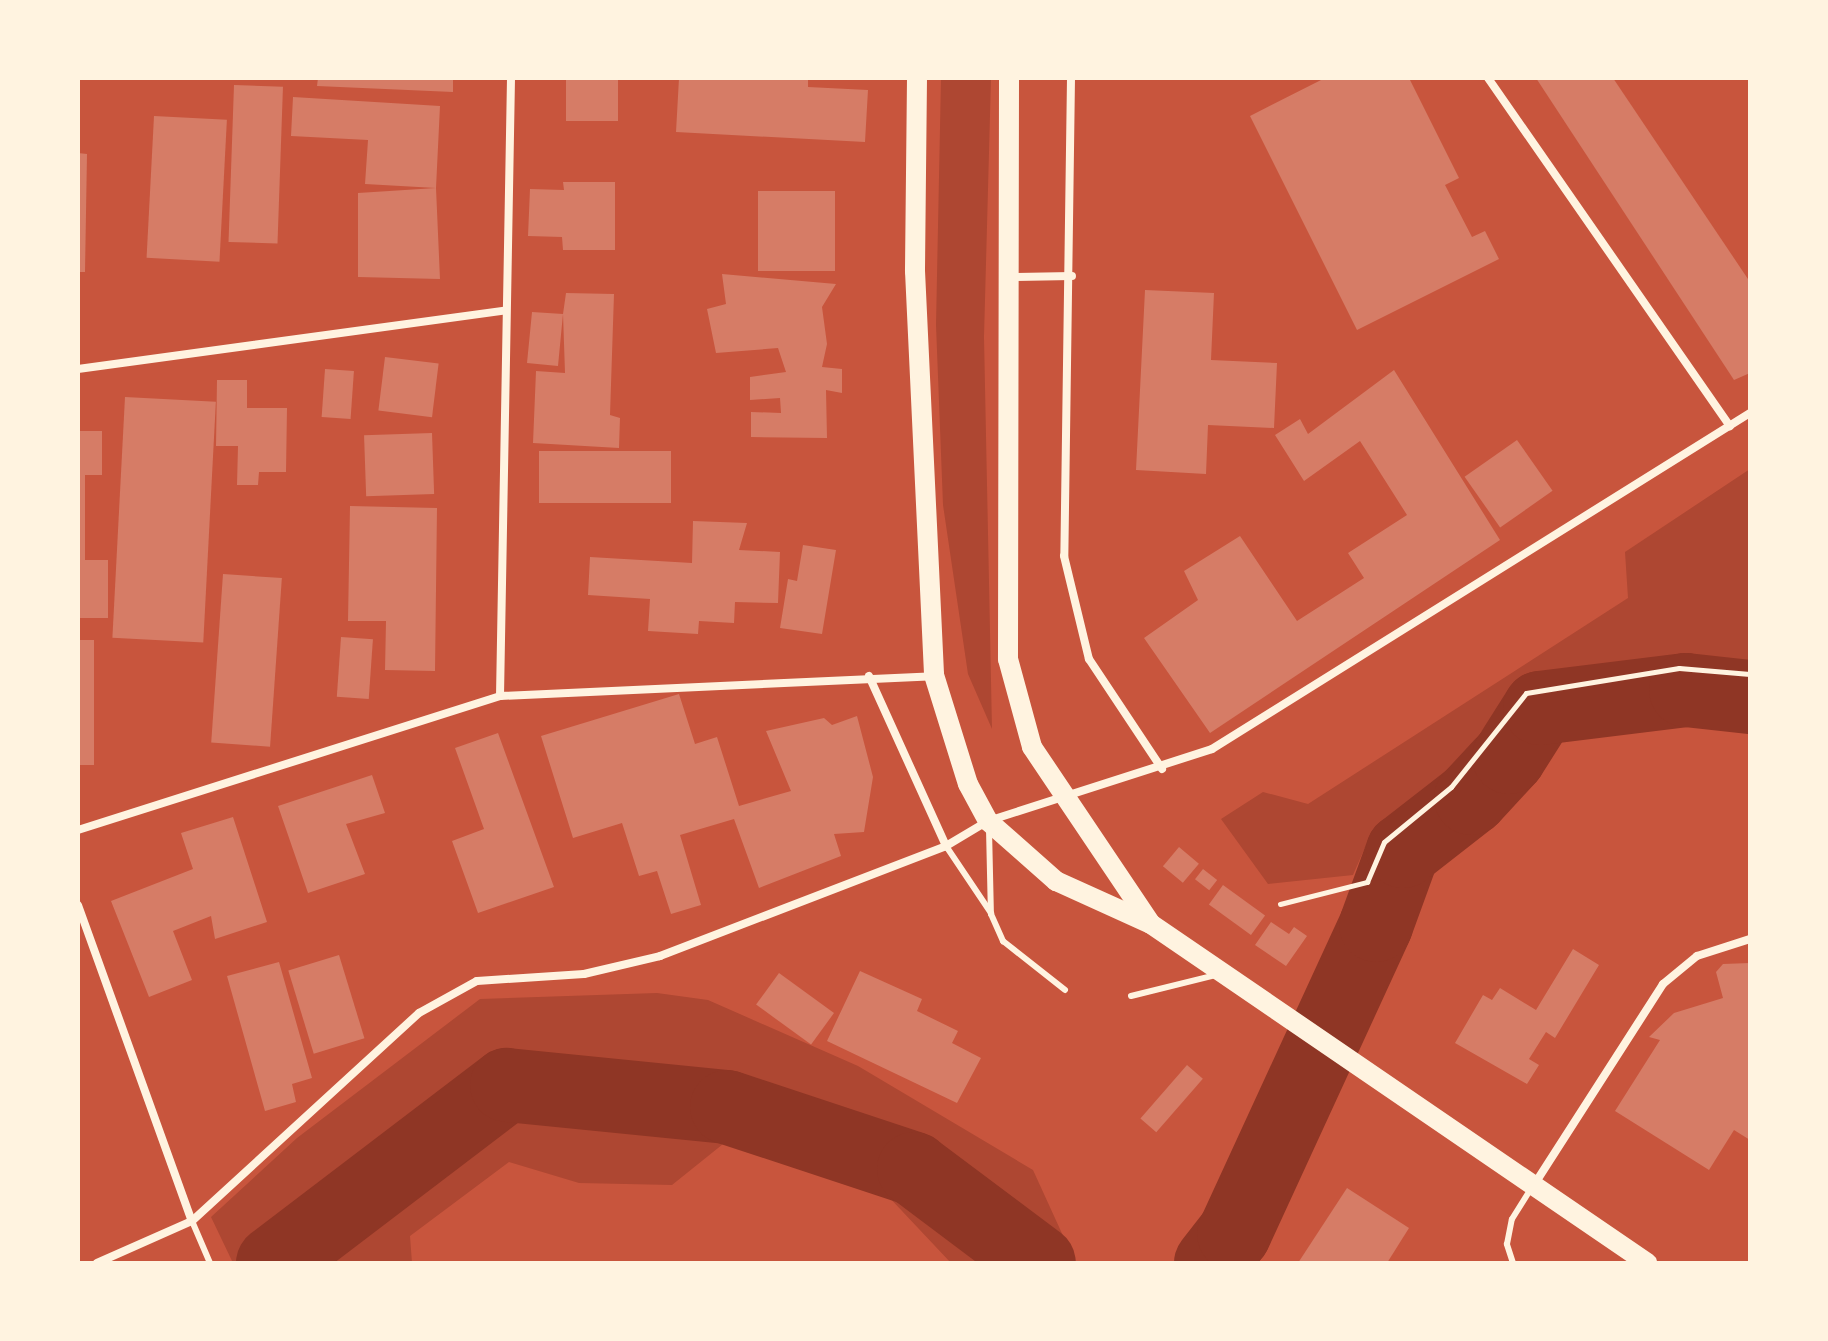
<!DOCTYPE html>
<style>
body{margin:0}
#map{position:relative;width:1828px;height:1341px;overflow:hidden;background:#c8553d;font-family:Signika,sans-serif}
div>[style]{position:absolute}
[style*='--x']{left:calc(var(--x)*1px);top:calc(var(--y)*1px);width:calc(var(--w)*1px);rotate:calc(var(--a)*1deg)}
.green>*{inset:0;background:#ae4732}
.river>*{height:74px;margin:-37px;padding:0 37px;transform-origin:37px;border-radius:37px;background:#8f3625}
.building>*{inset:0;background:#d67c66;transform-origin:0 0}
.path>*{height:5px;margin:-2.5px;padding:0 2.5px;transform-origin:2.5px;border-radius:2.5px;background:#fff3e0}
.service>*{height:6px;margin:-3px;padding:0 3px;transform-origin:3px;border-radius:3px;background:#fff3e0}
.minor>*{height:8px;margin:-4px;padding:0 4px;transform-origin:4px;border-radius:4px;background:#fff3e0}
.primary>*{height:20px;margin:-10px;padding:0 10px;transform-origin:10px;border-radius:10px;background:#fff3e0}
span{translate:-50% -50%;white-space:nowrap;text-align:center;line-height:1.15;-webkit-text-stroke:6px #fff3e0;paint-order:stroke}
.frame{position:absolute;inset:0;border:80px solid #fff3e0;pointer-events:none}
</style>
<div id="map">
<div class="green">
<div style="clip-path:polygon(941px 78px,991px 78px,984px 337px,992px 729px,968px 674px,943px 505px,936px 325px)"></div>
<div style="clip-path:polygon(1750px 469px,1750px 662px,1679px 656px,1522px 680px,1440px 784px,1370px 836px,1353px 875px,1268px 884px,1221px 819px,1263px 792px,1308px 804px,1628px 598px,1625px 552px)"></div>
<div style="clip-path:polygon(657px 993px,708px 1000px,858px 1066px,1033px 1170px,1070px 1251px,1066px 1263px,951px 1263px,886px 1194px,823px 1164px,728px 1140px,672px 1185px,579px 1183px,509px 1162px,410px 1236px,412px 1263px,233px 1263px,211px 1217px,297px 1138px,480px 999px)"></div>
</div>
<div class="river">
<div style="--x:273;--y:1263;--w:294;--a:-37.3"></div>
<div style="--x:507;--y:1085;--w:221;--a:5.7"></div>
<div style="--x:727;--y:1107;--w:197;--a:18.3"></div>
<div style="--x:914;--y:1169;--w:156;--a:36.9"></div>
<div style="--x:1211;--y:1263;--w:37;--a:-52"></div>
<div style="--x:1234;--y:1234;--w:340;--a:-65.3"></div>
<div style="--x:1376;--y:925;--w:79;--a:-70"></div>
<div style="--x:1403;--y:851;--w:86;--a:-37.9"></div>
<div style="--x:1471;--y:798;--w:56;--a:-47.2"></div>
<div style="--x:1509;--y:757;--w:58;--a:-57.7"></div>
<div style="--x:1540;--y:708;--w:147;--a:-7"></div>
<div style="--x:1686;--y:690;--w:64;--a:6.2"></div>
</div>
<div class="building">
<div style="clip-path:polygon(318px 78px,453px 78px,453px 92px,317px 86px)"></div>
<div style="left:566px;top:78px;width:52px;height:43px"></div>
<div style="clip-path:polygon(679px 78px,808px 78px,808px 87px,868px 90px,865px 142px,676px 132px)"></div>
<div style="clip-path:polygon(1325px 78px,1409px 78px,1459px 178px,1445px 185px,1472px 237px,1485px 231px,1499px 259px,1357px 330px,1250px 116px)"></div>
<div style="clip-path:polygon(1536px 78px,1613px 78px,1750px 282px,1750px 373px,1734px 380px)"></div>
<div style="left:234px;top:85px;width:49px;height:157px;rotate:2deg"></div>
<div style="clip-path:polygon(293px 97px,440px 106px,436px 188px,440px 279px,358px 277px,358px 193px,436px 188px,365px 184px,368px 140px,291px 136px)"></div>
<div style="left:154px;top:116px;width:73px;height:142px;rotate:3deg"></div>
<div style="clip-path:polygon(78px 153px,87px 154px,85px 272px,78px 272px)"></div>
<div style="clip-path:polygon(563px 182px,615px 182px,615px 250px,563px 250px,562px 237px,528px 236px,530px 189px,564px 190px)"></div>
<div style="left:758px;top:191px;width:77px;height:80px"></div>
<div style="clip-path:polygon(722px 274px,836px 284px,822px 307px,827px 344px,822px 367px,842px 369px,842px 393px,826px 390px,827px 438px,751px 437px,751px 412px,781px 413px,780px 398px,750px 400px,750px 377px,786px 372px,778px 348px,716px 353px,707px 309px,726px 304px)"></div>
<div style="clip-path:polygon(1145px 290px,1214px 293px,1211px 360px,1277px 363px,1274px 428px,1208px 425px,1206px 474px,1136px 470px)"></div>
<div style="clip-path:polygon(566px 293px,614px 294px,610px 415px,620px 418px,619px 448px,533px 443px,536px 371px,565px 373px,563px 314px,558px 366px,527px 363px,532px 312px,563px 314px)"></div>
<div style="left:385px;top:357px;width:54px;height:54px;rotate:7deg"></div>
<div style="left:325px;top:369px;width:29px;height:48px;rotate:4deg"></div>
<div style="clip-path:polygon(1394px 370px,1500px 540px,1210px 733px,1144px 638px,1198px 600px,1184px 571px,1240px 536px,1297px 621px,1364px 578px,1348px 553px,1407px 515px,1360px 441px,1304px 481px,1275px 435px,1300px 419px,1308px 434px)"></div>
<div style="clip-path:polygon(217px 380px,247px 380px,247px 408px,287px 408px,286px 472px,259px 472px,258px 485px,237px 485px,238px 446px,216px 446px)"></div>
<div style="left:125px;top:397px;width:91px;height:241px;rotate:3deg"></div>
<div style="clip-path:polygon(78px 431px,102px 431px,102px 475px,85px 475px,85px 560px,108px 560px,108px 618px,78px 618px)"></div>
<div style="left:432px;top:433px;width:61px;height:68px;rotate:88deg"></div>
<div style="left:1517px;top:440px;width:62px;height:64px;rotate:55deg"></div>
<div style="left:539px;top:451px;width:132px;height:52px"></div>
<div style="clip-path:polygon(350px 506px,437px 508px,435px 671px,385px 670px,386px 621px,348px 621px)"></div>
<div style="clip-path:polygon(693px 521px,747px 523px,739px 550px,780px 552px,778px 603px,735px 602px,734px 623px,699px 621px,698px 634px,648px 631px,650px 599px,588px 595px,590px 557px,692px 563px)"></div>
<div style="clip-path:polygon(803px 545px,836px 550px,822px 634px,780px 628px,788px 579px,797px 581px)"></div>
<div style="left:223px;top:574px;width:59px;height:169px;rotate:4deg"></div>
<div style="left:341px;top:637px;width:32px;height:60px;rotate:4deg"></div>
<div style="left:78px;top:640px;width:16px;height:125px"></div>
<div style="clip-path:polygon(679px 694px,695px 744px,717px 737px,739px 806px,791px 791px,766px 731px,824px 718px,832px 725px,857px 716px,873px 777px,864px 832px,834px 834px,841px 856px,759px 888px,734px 819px,680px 835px,701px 905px,671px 914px,657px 871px,639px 876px,622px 823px,573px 838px,541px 736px)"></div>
<div style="clip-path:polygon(498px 733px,554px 887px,478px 913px,452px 841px,484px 829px,455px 748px)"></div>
<div style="clip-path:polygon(372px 775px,385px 813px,346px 824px,365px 874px,308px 893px,278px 806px)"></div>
<div style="clip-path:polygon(233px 817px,267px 922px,215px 939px,211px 916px,173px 931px,192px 980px,149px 997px,111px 901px,193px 869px,181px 833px)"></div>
<div style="left:1179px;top:847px;width:26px;height:25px;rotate:40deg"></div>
<div style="left:1203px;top:869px;width:18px;height:13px;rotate:38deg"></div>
<div style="left:1223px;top:885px;width:52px;height:24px;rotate:36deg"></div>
<div style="clip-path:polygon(1271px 922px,1289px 934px,1294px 927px,1307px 936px,1286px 966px,1255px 945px)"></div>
<div style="clip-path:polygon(1573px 949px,1599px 965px,1555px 1038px,1546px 1032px,1529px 1059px,1539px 1065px,1527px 1084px,1455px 1043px,1483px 995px,1492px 1000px,1500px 988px,1536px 1010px)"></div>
<div style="left:339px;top:955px;width:87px;height:53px;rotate:73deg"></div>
<div style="clip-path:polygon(279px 962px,312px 1078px,292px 1084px,296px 1102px,265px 1111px,227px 976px)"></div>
<div style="clip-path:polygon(1750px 963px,1750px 1140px,1734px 1130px,1709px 1170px,1615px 1111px,1660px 1040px,1649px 1037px,1674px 1013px,1723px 998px,1716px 972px,1723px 964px)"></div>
<div style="clip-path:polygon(860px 971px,922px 999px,917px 1011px,958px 1031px,952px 1043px,981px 1058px,957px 1103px,827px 1041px)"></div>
<div style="left:779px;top:973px;width:68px;height:39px;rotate:36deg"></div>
<div style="left:1187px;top:1065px;width:21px;height:71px;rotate:41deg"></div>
<div style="clip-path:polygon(1347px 1188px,1409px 1228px,1387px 1263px,1298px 1263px)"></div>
</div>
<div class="path">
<div style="--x:1280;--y:904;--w:90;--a:-14.2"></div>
<div style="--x:1367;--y:882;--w:43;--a:-67"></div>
<div style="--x:1384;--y:842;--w:87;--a:-39.4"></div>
<div style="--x:1451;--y:787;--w:120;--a:-51.4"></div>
<div style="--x:1526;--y:693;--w:155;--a:-9.3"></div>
<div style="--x:1679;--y:668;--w:71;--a:4.8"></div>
</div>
<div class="service">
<div style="--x:989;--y:829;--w:85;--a:88.7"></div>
<div style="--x:991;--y:914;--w:30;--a:66"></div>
<div style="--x:1003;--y:941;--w:79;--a:38.3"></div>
<div style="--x:946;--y:846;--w:81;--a:56.1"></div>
<div style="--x:1131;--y:996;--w:88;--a:-13.9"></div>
<div style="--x:192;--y:1221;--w:46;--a:66.8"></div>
<div style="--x:1513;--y:1263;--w:20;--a:-108"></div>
<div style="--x:1507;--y:1244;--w:25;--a:-79"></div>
<div style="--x:1512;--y:1219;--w:36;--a:-58"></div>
</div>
<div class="minor">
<div style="--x:1071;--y:78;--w:478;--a:90.8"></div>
<div style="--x:1064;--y:556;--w:106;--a:76.4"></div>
<div style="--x:1089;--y:659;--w:132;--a:56.4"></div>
<div style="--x:1488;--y:78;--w:424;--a:55.2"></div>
<div style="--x:1011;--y:277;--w:61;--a:-0.9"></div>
<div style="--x:78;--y:369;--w:432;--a:-7.8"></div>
<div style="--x:869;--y:676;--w:187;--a:65.6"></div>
<div style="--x:500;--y:696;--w:618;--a:-88.98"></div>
<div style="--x:78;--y:830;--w:443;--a:-17.6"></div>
<div style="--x:500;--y:696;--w:434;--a:-2.6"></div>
<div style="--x:78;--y:905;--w:336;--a:70.2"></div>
<div style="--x:1534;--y:1185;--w:239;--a:-57.3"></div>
<div style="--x:1663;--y:984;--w:44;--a:-39.5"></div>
<div style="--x:1697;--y:956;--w:56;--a:-17.8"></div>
<div style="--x:97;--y:1263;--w:104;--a:-23.9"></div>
<div style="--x:192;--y:1221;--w:308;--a:-42.5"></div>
<div style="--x:419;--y:1013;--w:66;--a:-28.9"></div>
<div style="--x:477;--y:981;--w:107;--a:-3.7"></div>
<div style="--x:584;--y:974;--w:78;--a:-13.3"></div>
<div style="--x:660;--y:956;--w:306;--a:-21"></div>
<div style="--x:946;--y:846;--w:49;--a:-30.8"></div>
<div style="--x:988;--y:821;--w:235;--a:-17.8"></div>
<div style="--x:1212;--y:749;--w:634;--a:-31.99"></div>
</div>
<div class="primary">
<div style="--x:917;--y:78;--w:193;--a:90.6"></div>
<div style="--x:915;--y:271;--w:404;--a:87.3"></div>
<div style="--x:934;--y:675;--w:114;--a:72.7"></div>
<div style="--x:968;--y:784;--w:42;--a:61.6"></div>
<div style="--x:988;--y:821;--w:91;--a:41.4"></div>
<div style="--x:1056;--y:881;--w:104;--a:24.4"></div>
<div style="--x:1151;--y:924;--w:601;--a:34.35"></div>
<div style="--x:1009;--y:78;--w:581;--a:90.1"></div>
<div style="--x:1008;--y:659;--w:91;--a:74.7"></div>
<div style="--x:1032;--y:747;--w:213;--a:56.1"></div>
</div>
<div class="frame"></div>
</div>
